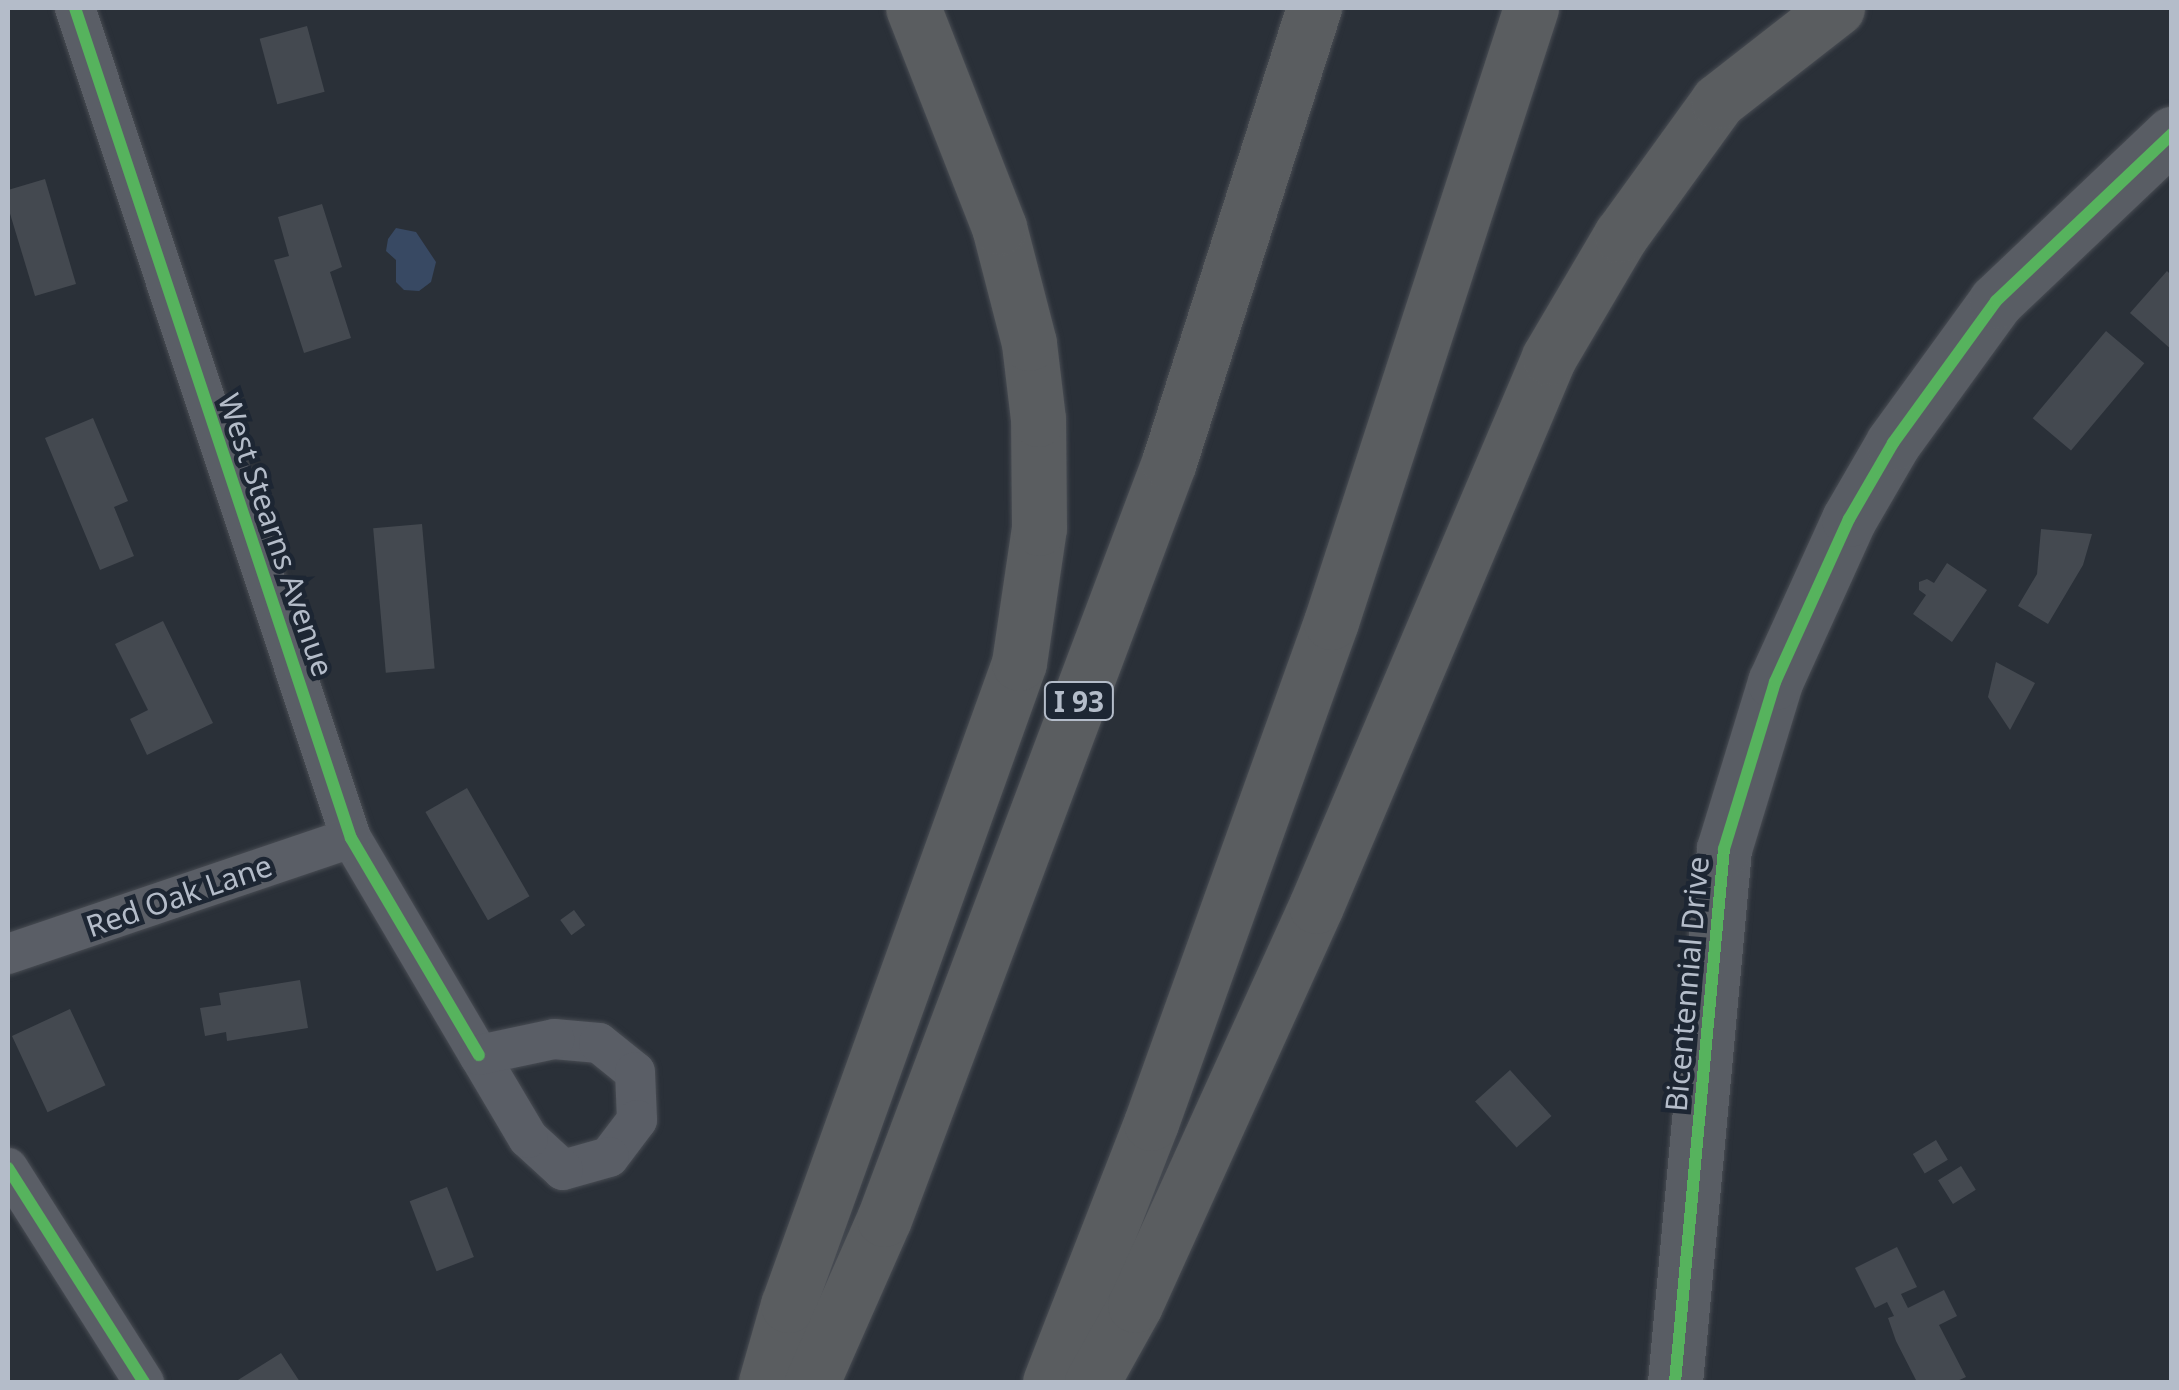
<!DOCTYPE html>
<style>
body{margin:0}
#map{position:relative;width:2179px;height:1390px;overflow:hidden;background:#2a3038;font-family:"Noto Sans",sans-serif}
div>[style]{position:absolute}
[style*='--x']{left:calc(var(--x)*1px);top:calc(var(--y)*1px);width:calc(var(--w)*1px);rotate:calc(var(--a)*1deg)}
.water>*{inset:0;background:#384963}
.building>*{inset:0;background:#444950;transform-origin:0 0}
.roads{filter:drop-shadow(0 0 2px #484c53) drop-shadow(0 0 2px #484c53)}
.street>*{height:40px;margin:-20px;padding:0 20px;transform-origin:20px;border-radius:20px;background:#5a5e66}
.secondary>*{height:55px;margin:-27.5px;padding:0 27.5px;transform-origin:27.5px;border-radius:27.5px;background:#595d64}
.highway>*{height:55px;margin:-27.5px;padding:0 27.5px;transform-origin:27.5px;border-radius:27.5px;background:#5a5d60}
.cycleway>*{height:12px;margin:-6px;padding:0 6px;transform-origin:6px;border-radius:6px;background:#56b35d}
span{translate:-50% -50%;white-space:nowrap;text-align:center;line-height:1.15;-webkit-text-stroke:9px #1d2633;paint-order:stroke}
.shield-label span{padding:2px 8px;background:#1d2633;border:2px solid;border-radius:8px;-webkit-text-stroke-width:0}
.shield-label{font-size:28px;color:#b4bcc9;font-weight:700}
.street-label{font-size:30px;color:#b4bcc9}
.frame{position:absolute;inset:0;border:10px solid #b4bcc9;pointer-events:none}
</style>
<div id="map">
<div class="water">
<div style="clip-path:polygon(396px 228px,416px 232px,436px 262px,431px 282px,419px 291px,404px 290px,396px 282px,396px 260px,386px 251px,388px 239px)"></div>
</div>
<div class="building">
<div style="left:307px;top:26px;width:68px;height:49px;rotate:75deg"></div>
<div style="clip-path:polygon(45px 179px,76px 284px,35px 296px,8px 207px,8px 190px)"></div>
<div style="clip-path:polygon(322px 204px,342px 267px,330px 272px,351px 338px,304px 353px,274px 260px,289px 256px,278px 217px)"></div>
<div style="clip-path:polygon(2167px 271px,2172px 276px,2172px 350px,2130px 313px)"></div>
<div style="left:2106px;top:331px;width:50px;height:114px;rotate:40deg"></div>
<div style="clip-path:polygon(93px 418px,128px 501px,114px 507px,134px 556px,100px 570px,45px 438px)"></div>
<div style="left:422px;top:524px;width:145px;height:49px;rotate:85deg"></div>
<div style="clip-path:polygon(2041px 529px,2092px 534px,2083px 565px,2048px 624px,2018px 606px,2037px 574px)"></div>
<div style="clip-path:polygon(1947px 563px,1987px 590px,1952px 642px,1913px 614px,1926px 595px,1919px 590px,1919px 582px,1927px 579px,1934px 583px)"></div>
<div style="clip-path:polygon(163px 621px,213px 723px,147px 755px,130px 719px,148px 710px,115px 644px)"></div>
<div style="clip-path:polygon(1996px 662px,2035px 683px,2010px 730px,1988px 697px)"></div>
<div style="left:467px;top:788px;width:125px;height:48px;rotate:60deg"></div>
<div style="left:574px;top:910px;width:19px;height:17px;rotate:54deg"></div>
<div style="clip-path:polygon(300px 980px,308px 1028px,227px 1041px,226px 1032px,205px 1036px,200px 1008px,221px 1005px,219px 993px)"></div>
<div style="left:70px;top:1009px;width:84px;height:64px;rotate:65deg"></div>
<div style="left:1510px;top:1070px;width:62px;height:47px;rotate:48deg"></div>
<div style="left:1936px;top:1140px;width:23px;height:27px;rotate:59deg"></div>
<div style="left:1961px;top:1166px;width:28px;height:27px;rotate:58deg"></div>
<div style="left:447px;top:1187px;width:75px;height:40px;rotate:69deg"></div>
<div style="clip-path:polygon(1897px 1247px,1917px 1287px,1901px 1294px,1908px 1308px,1944px 1290px,1957px 1316px,1939px 1325px,1966px 1377px,1955px 1382px,1917px 1382px,1896px 1341px,1888px 1318px,1894px 1316px,1887px 1302px,1875px 1308px,1855px 1268px)"></div>
<div style="clip-path:polygon(281px 1353px,300px 1382px,240px 1382px,238px 1380px)"></div>
</div>
<div class="roads">
<div class="street">
<div style="--x:75;--y:8;--w:875;--a:71.61"></div>
<div style="--x:351;--y:838;--w:252;--a:59.5"></div>
<div style="--x:8;--y:954;--w:362;--a:-18.7"></div>
<div style="--x:554;--y:1039;--w:45;--a:5.1"></div>
<div style="--x:599;--y:1043;--w:46;--a:38.9"></div>
<div style="--x:635;--y:1072;--w:48;--a:87.6"></div>
<div style="--x:637;--y:1120;--w:46;--a:127.1"></div>
<div style="--x:609;--y:1157;--w:48;--a:164.2"></div>
<div style="--x:563;--y:1170;--w:47;--a:-137.6"></div>
<div style="--x:528;--y:1138;--w:96;--a:-120.6"></div>
<div style="--x:479;--y:1055;--w:77;--a:-12"></div>
<div style="--x:8;--y:1168;--w:254;--a:57.6"></div>
</div>
<div class="secondary">
<div style="--x:1675;--y:1382;--w:535;--a:-84.75"></div>
<div style="--x:1724;--y:849;--w:175;--a:-73"></div>
<div style="--x:1775;--y:682;--w:179;--a:-65.6"></div>
<div style="--x:1849;--y:519;--w:88;--a:-59.9"></div>
<div style="--x:1893;--y:443;--w:175;--a:-54"></div>
<div style="--x:1996;--y:301;--w:243;--a:-43.5"></div>
</div>
<div class="highway">
<div style="--x:766;--y:1382;--w:80;--a:-74.1"></div>
<div style="--x:788;--y:1305;--w:682;--a:-70.21"></div>
<div style="--x:1019;--y:663;--w:136;--a:-81.6"></div>
<div style="--x:1039;--y:528;--w:109;--a:-90.5"></div>
<div style="--x:1038;--y:419;--w:77;--a:-96.8"></div>
<div style="--x:1029;--y:343;--w:120;--a:-104.5"></div>
<div style="--x:999;--y:227;--w:235;--a:-111.4"></div>
<div style="--x:812;--y:1382;--w:178;--a:-66.2"></div>
<div style="--x:884;--y:1219;--w:809;--a:-69.37"></div>
<div style="--x:1169;--y:462;--w:477;--a:-72.3"></div>
<div style="--x:1050;--y:1382;--w:278;--a:-68.7"></div>
<div style="--x:1151;--y:1123;--w:532;--a:-70.24"></div>
<div style="--x:1331;--y:622;--w:646;--a:-71.96"></div>
<div style="--x:1092;--y:1382;--w:88;--a:-60.8"></div>
<div style="--x:1135;--y:1305;--w:438;--a:-65.6"></div>
<div style="--x:1316;--y:906;--w:596;--a:-67"></div>
<div style="--x:1549;--y:357;--w:142;--a:-59.5"></div>
<div style="--x:1621;--y:235;--w:165;--a:-54.1"></div>
<div style="--x:1718;--y:101;--w:151;--a:-38"></div>
</div>
</div>
<div class="cycleway">
<div style="--x:75;--y:8;--w:875;--a:71.61"></div>
<div style="--x:351;--y:838;--w:252;--a:59.5"></div>
<div style="--x:8;--y:1168;--w:254;--a:57.6"></div>
<div style="--x:1675;--y:1382;--w:535;--a:-84.75"></div>
<div style="--x:1724;--y:849;--w:175;--a:-73"></div>
<div style="--x:1775;--y:682;--w:179;--a:-65.6"></div>
<div style="--x:1849;--y:519;--w:88;--a:-59.9"></div>
<div style="--x:1893;--y:443;--w:175;--a:-54"></div>
<div style="--x:1996;--y:301;--w:243;--a:-43.5"></div>
</div>
<div class="shield-label">
<span style="left:1079px;top:701px">I 93</span>
</div>
<div class="street-label">
<span style="left:276px;top:535px;rotate:71deg">West Stearns Avenue</span>
<span style="left:179px;top:896px;rotate:-19deg">Red Oak Lane</span>
<span style="left:1687px;top:984px;rotate:-85deg">Bicentennial Drive</span>
</div>
<div class="frame"></div>
</div>
